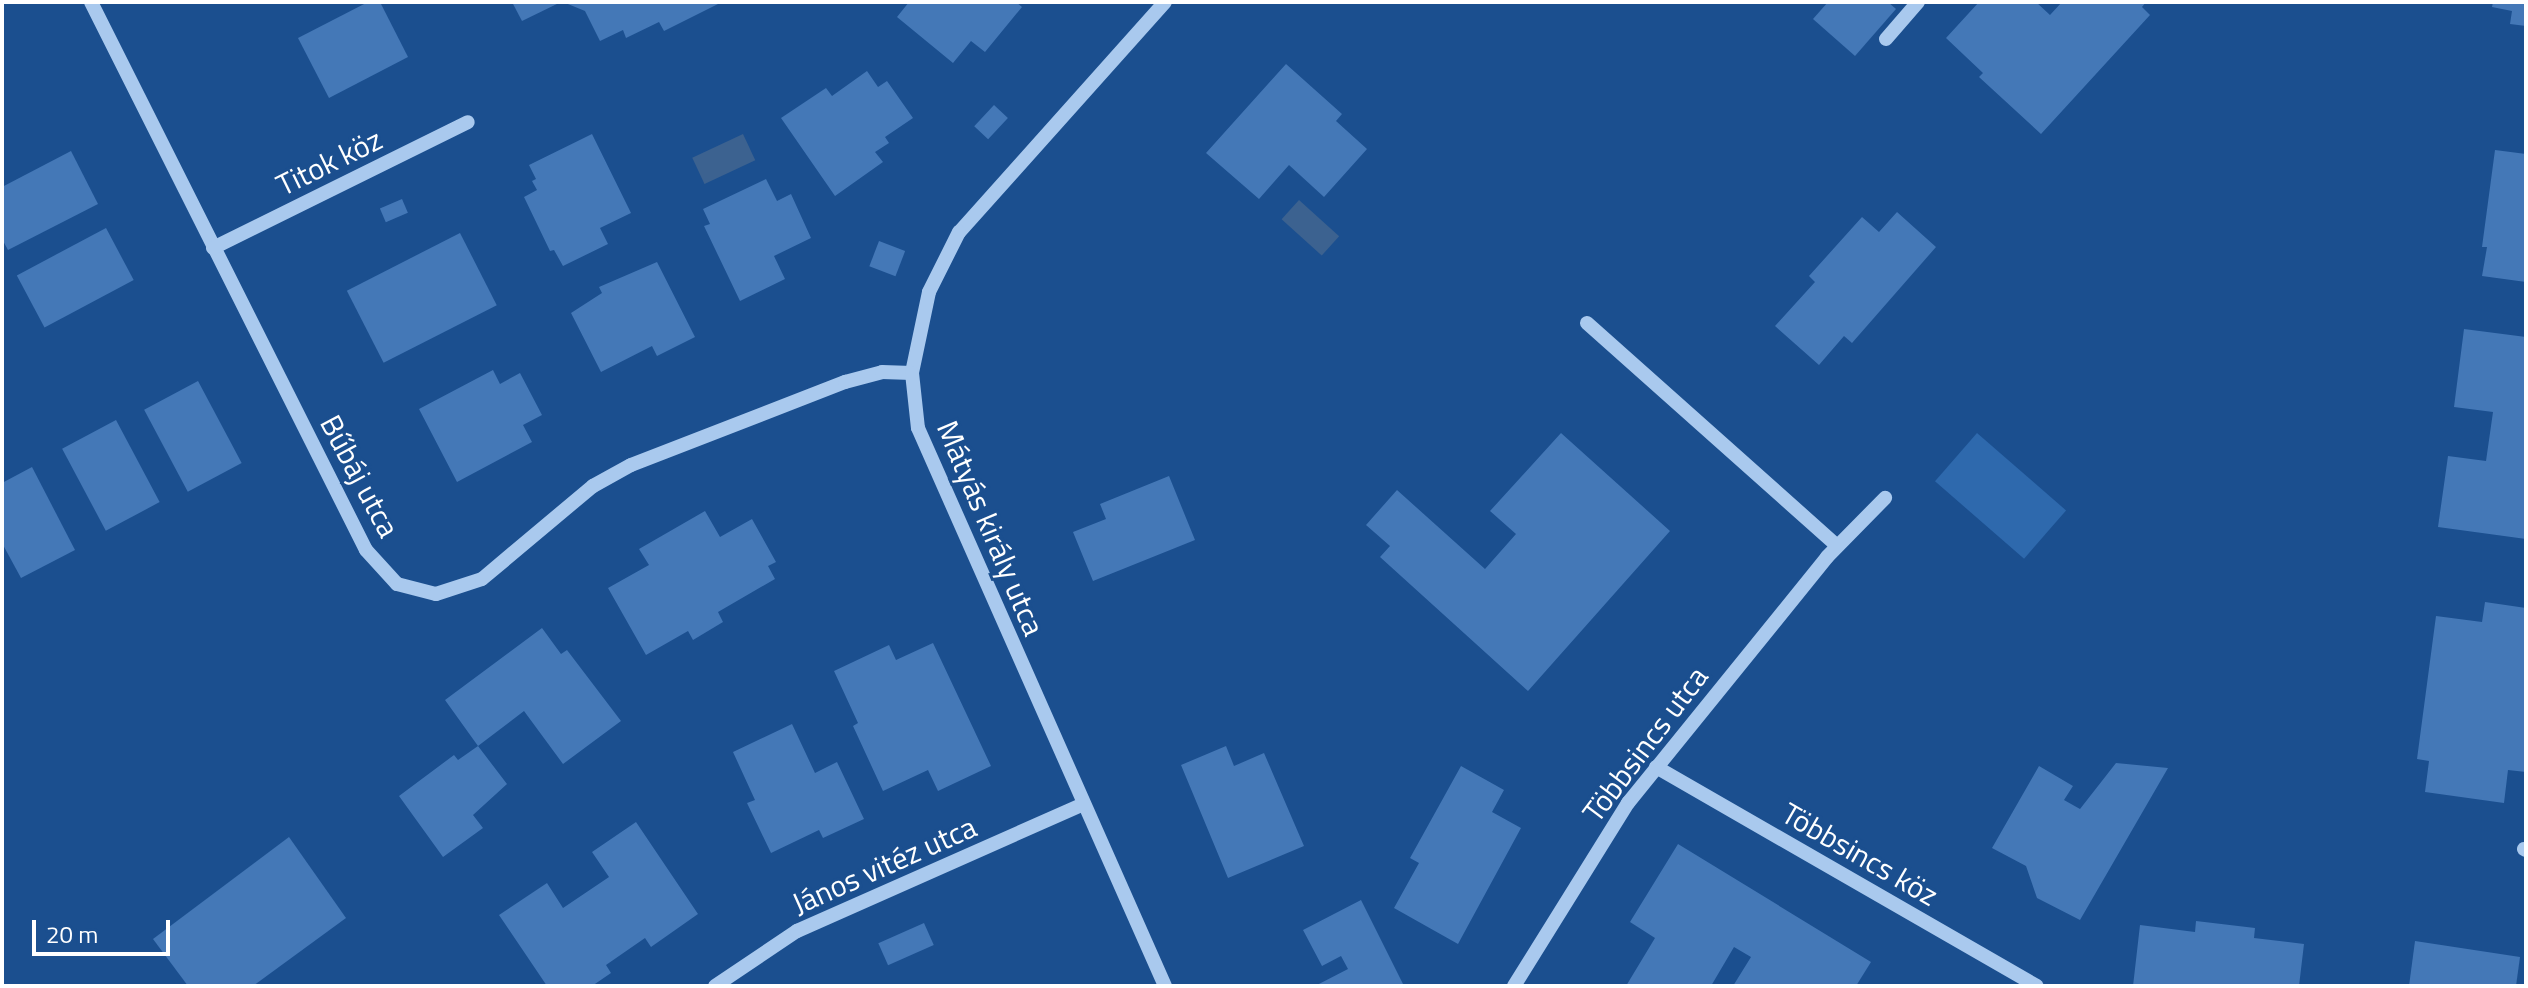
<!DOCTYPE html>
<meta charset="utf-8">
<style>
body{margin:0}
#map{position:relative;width:2528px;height:988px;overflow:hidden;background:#1b4f8f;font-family:"Titillium Web",sans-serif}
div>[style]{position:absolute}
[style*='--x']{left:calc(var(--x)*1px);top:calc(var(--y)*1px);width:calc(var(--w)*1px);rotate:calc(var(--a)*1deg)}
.green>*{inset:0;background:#2e69ad;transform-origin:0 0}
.water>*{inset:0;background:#3c6290;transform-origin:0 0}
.building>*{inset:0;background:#4478b7;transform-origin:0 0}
.minor>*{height:14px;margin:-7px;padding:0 7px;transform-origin:7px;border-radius:7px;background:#a9c9ee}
span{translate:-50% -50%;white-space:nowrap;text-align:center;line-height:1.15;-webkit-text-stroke:6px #1b4f8f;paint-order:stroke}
.street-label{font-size:30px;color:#fff}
.frame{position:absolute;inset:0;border:4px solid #fff;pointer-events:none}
.scale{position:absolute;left:32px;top:920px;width:138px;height:36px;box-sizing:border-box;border:4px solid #fff;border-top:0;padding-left:10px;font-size:24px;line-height:28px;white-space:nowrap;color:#fff;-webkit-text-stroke:6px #1b4f8f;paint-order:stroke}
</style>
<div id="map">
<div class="green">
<div style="left:1977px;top:433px;width:118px;height:64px;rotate:41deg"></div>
</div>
<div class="water">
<div style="left:743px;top:134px;width:29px;height:56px;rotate:65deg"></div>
<div style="left:1299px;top:200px;width:54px;height:26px;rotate:42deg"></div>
</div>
<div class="building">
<div style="clip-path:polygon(368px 2px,380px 2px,408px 57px,329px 98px,298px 38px)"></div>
<div style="clip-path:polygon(512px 2px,561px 2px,522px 21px)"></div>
<div style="clip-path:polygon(563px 2px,722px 2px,664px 31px,659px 22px,626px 38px,623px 30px,600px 41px,585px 11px)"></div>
<div style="clip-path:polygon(909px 2px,1016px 2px,1022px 7px,985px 52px,971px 41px,953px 63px,897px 17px)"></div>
<div style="clip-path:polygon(1828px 2px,1888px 2px,1896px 9px,1855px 56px,1813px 19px)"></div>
<div style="clip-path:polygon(1979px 2px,2036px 2px,2050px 15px,2062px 2px,2146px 2px,2142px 7px,2150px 15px,2041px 134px,1979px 77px,1983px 73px,1946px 38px)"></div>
<div style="clip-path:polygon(2493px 2px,2526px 2px,2526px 26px,2510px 24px,2512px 11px,2492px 7px)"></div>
<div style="clip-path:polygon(1286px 64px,1342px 114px,1336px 121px,1367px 149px,1324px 197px,1289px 165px,1259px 199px,1206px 153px)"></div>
<div style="clip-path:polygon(867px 71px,878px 87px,887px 81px,913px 118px,885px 137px,889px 143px,875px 152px,883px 162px,835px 196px,781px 118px,826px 88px,832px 96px)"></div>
<div style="left:994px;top:105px;width:19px;height:29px;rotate:43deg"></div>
<div style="clip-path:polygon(592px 134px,631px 213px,600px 228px,608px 244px,563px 266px,554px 250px,550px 251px,524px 197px,537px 190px,532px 181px,536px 179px,529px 165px)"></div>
<div style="clip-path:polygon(2495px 150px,2526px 154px,2526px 282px,2482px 276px,2487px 247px,2482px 247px)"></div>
<div style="clip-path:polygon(71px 151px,98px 204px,8px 250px,2px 239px,2px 187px)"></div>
<div style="clip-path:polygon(766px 179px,777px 201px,791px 194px,811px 238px,774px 256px,785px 279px,740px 301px,704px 226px,710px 224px,703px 209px)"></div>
<div style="left:402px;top:199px;width:15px;height:24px;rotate:67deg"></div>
<div style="clip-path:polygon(1897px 212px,1936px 247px,1852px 343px,1844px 336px,1819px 365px,1775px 326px,1815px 282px,1809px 276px,1862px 217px,1879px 232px)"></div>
<div style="left:106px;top:228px;width:59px;height:101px;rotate:62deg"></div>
<div style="left:460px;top:233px;width:81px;height:127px;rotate:63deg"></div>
<div style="left:879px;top:241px;width:28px;height:27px;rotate:21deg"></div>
<div style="clip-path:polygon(657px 262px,695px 337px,657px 356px,652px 346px,601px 372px,571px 313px,602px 293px,599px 287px)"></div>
<div style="clip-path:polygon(2464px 329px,2526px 337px,2526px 539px,2438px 527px,2448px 456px,2486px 461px,2493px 412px,2454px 407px)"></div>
<div style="clip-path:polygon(493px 370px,500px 384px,520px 373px,542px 415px,523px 425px,532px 442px,457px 482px,419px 409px)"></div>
<div style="left:198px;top:381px;width:93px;height:61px;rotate:62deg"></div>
<div style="left:116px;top:420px;width:93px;height:61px;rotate:62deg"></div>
<div style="clip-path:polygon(1561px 433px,1670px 531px,1528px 691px,1380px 557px,1390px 546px,1366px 525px,1397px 490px,1485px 569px,1516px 534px,1490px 511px)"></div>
<div style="clip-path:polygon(32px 467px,75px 550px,21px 578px,2px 543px,2px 483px)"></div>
<div style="clip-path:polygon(1169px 476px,1195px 540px,1093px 581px,1073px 532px,1106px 519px,1100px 504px)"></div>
<div style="clip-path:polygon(705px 511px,720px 537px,752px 519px,776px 562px,768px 566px,775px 579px,718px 612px,723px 622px,693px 640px,688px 631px,646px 655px,608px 588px,649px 565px,639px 549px)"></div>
<div style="clip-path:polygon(2485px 602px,2526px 608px,2526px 772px,2508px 770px,2504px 803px,2425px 792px,2429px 761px,2417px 759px,2436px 616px,2482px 622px)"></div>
<div style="clip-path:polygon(542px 628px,561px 654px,567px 650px,621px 721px,563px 764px,524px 711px,478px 746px,445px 700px)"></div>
<div style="clip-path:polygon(933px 643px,991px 766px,938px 791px,928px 770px,883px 791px,853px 726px,858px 723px,834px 671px,889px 645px,896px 660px)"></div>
<div style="clip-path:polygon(792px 724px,815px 773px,837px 762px,864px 819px,823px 838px,819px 830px,771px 853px,747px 803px,755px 800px,733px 752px)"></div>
<div style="clip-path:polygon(478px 746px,507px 784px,473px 815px,483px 828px,443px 857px,399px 796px,454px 755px,458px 760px)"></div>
<div style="clip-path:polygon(1226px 746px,1234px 766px,1264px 753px,1304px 846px,1228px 878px,1181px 765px)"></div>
<div style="clip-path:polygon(2116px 763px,2168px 768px,2080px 920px,2037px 898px,2026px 866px,1992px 848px,2039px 766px,2073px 786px,2064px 800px,2080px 809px)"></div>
<div style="clip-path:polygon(1461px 766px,1504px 790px,1492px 812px,1521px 828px,1458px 944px,1394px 908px,1419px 863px,1410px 858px)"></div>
<div style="clip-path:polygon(636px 822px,698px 914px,651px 947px,645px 938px,606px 965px,611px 973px,592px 986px,547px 986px,499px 915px,547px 883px,563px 908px,609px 877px,592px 852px)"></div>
<div style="clip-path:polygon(289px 837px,346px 918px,253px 986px,188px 986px,153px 939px)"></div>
<div style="clip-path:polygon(1678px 844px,1871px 962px,1856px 986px,1733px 986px,1751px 957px,1734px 947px,1711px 986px,1626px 986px,1655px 938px,1630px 922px)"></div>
<div style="clip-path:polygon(1361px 900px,1404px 986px,1315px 986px,1348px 969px,1341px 956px,1322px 966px,1303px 930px)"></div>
<div style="clip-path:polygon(2196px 921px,2255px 928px,2254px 938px,2304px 944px,2299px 986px,2133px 986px,2140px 925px,2195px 932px)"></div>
<div style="left:924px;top:923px;width:24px;height:50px;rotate:66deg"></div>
<div style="clip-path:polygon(2415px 941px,2520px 957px,2516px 986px,2409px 986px)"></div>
</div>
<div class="minor">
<div style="--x:91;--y:2;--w:613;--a:63.35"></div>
<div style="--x:366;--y:550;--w:46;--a:47.6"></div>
<div style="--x:397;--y:584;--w:40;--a:14.4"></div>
<div style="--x:436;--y:594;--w:48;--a:-18.1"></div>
<div style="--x:482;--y:579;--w:145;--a:-40"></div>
<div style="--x:593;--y:486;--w:43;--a:-28.9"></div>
<div style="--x:631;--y:465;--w:230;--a:-21.2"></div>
<div style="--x:845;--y:382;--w:38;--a:-15"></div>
<div style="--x:882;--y:372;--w:30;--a:2"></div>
<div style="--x:1165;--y:2;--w:309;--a:131.8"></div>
<div style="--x:959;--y:232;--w:67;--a:116.6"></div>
<div style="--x:929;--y:292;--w:83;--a:101.9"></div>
<div style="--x:912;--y:373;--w:55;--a:83.8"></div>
<div style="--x:918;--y:428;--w:610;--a:66.12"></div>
<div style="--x:1886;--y:39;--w:49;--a:-49.1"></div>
<div style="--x:213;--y:248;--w:284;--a:-26.3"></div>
<div style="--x:1587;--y:323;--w:335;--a:41.7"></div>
<div style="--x:1656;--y:767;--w:439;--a:29.9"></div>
<div style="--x:2524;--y:849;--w:2;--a:27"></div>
<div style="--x:715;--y:986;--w:99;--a:-33.9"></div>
<div style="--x:797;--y:931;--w:312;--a:-23.9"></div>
<div style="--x:1514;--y:986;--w:216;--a:-58.1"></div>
<div style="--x:1628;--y:803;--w:316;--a:-51"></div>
<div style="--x:1827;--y:557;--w:83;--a:-45.5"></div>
</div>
<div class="street-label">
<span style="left:329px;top:162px;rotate:-26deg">Titok köz</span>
<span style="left:360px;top:476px;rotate:62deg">Bűbáj utca</span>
<span style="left:991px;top:528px;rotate:67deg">Mátyás király utca</span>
<span style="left:1645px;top:744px;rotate:-53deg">Többsincs utca</span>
<span style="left:1860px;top:854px;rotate:30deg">Többsincs köz</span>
<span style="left:884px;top:865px;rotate:-24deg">János vitéz utca</span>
</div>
<div class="frame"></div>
<div class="scale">20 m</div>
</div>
